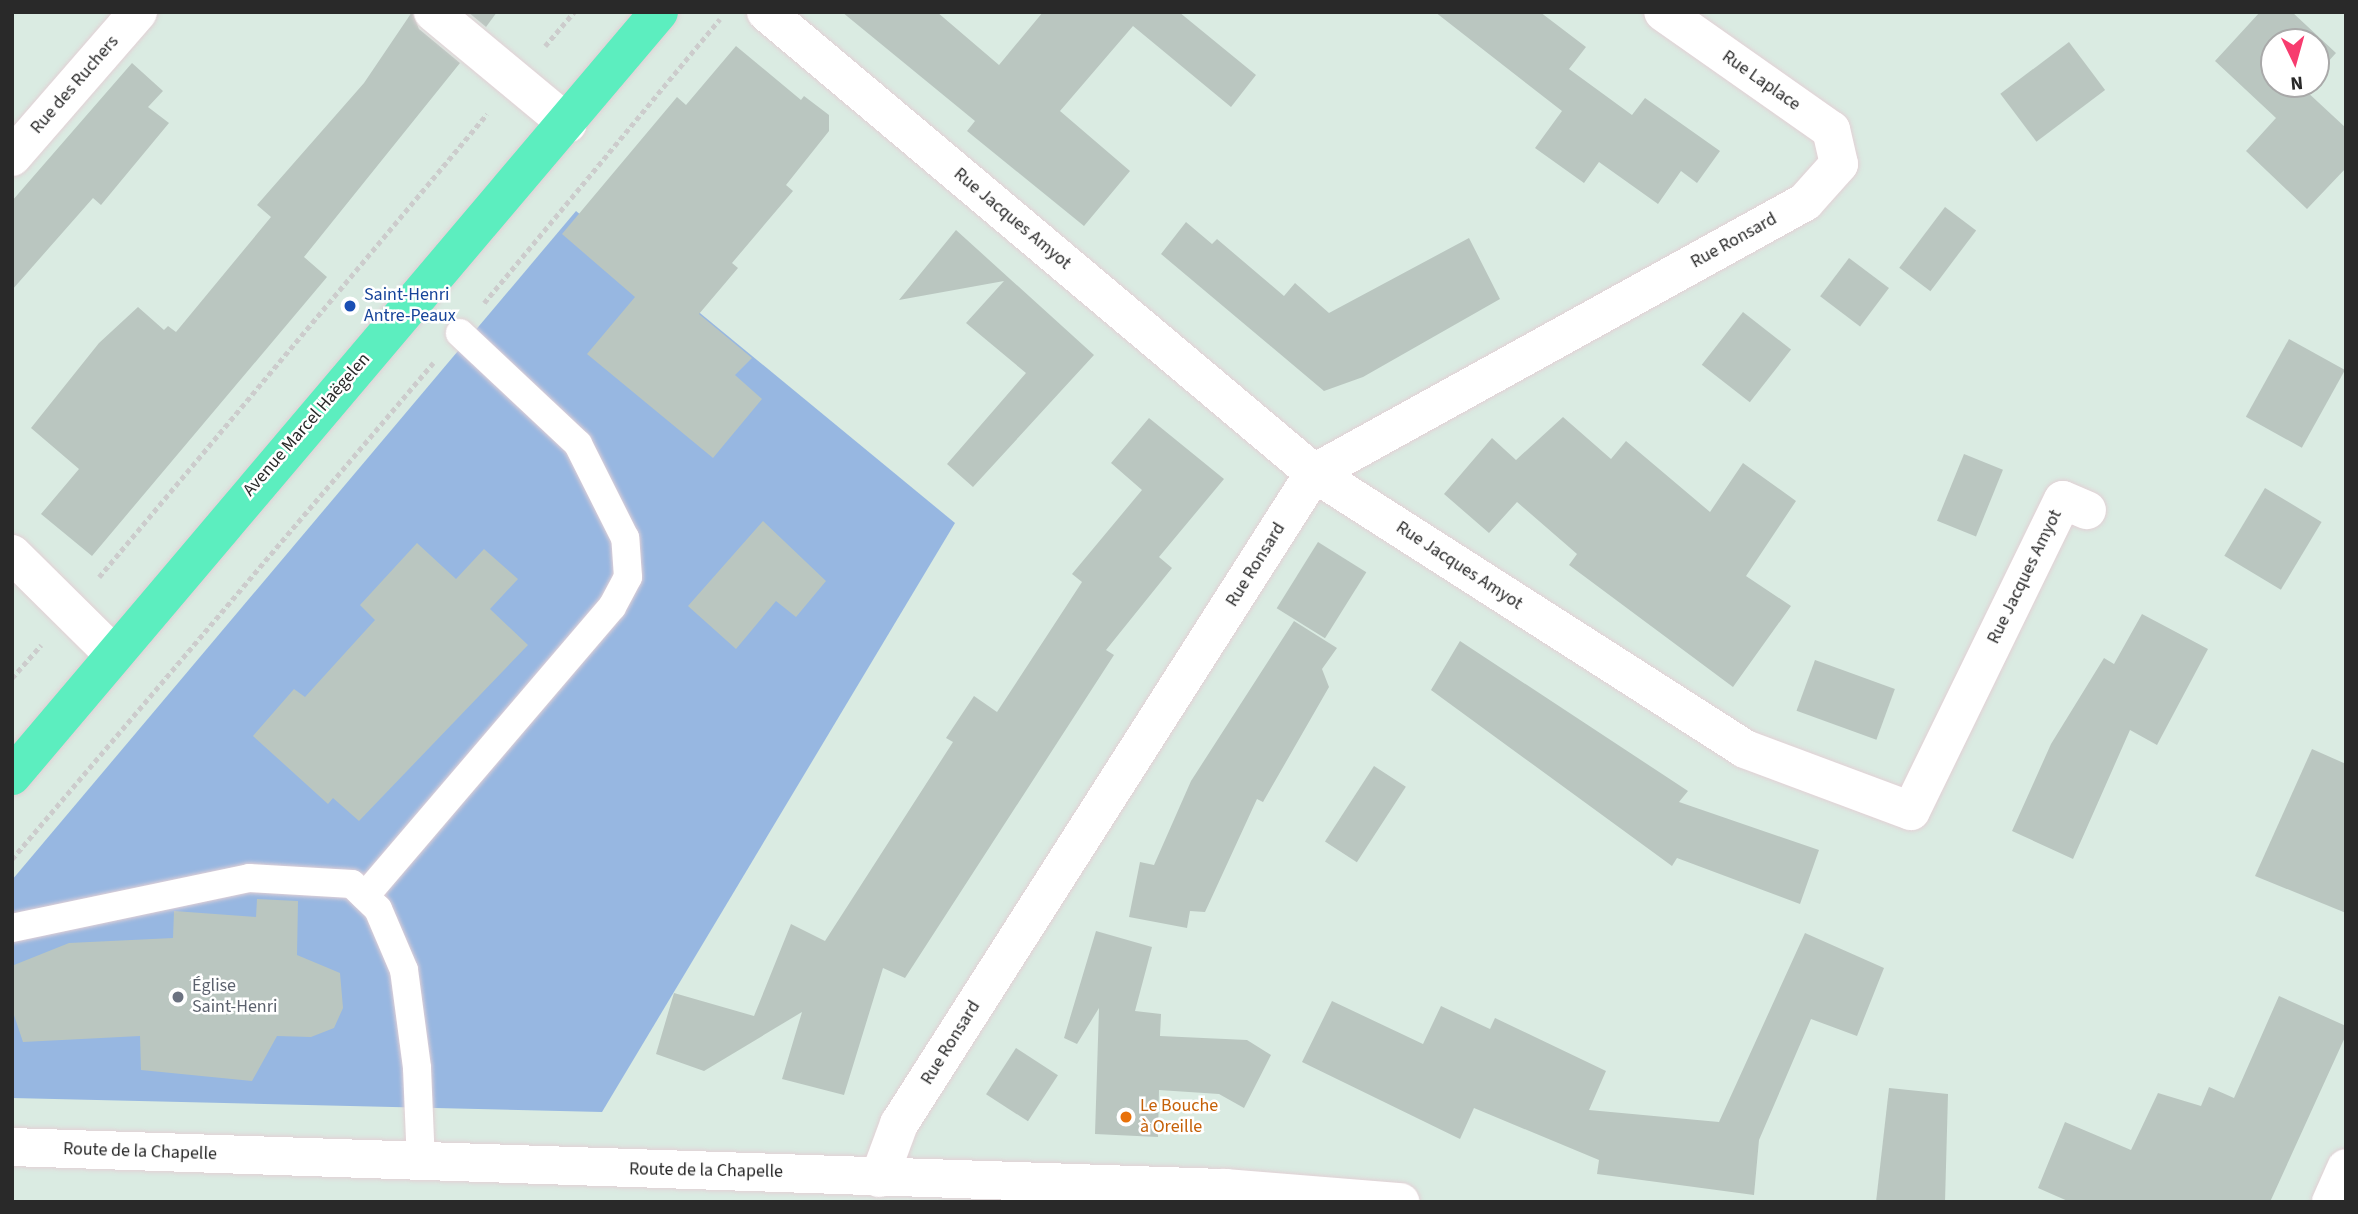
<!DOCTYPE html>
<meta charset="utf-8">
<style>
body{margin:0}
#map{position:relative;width:2358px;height:1214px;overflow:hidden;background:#daebe2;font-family:"Source Sans 3",sans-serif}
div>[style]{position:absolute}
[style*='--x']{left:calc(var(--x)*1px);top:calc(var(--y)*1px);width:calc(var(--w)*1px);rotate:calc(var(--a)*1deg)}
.green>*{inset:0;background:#97b7e1}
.building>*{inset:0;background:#bac6c0;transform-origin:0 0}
.path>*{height:4.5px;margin-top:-2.25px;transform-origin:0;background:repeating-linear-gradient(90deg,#ccc 0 5px,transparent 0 8.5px)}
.roads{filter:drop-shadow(0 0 2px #e2d0d5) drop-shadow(0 0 2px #e2d0d5)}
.lane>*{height:28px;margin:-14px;padding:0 14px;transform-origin:14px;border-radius:14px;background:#fff}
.street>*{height:38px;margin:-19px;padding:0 19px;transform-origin:19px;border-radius:19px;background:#fff}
.secondary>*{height:38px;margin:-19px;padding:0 19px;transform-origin:19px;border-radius:19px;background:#fff}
.primary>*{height:38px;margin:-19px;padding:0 19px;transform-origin:19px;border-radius:19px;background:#5ceebf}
.dots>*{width:19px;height:19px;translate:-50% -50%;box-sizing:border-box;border:4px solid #fff;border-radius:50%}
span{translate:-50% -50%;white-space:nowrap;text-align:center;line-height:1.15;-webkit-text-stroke:5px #fff;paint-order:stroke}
.street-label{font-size:18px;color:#292929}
.transit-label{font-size:18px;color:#164399}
.left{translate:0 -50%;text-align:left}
.worship-label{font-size:18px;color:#5b616d}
.food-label{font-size:18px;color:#c56008}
.frame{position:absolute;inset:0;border:14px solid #292929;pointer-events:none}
.north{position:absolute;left:2260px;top:28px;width:70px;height:70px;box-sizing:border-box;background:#fff;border:2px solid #a9a9a9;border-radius:50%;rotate:175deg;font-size:19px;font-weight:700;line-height:28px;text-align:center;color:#292929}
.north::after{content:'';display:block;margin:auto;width:24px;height:32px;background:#f73c6f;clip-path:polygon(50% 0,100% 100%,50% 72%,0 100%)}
</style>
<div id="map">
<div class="green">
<div style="clip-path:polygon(576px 211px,955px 523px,602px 1112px,12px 1098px,12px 880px)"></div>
</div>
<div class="building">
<div style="clip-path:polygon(412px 12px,419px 29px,460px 63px,304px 257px,327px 277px,92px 556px,41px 514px,79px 469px,31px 428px,99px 343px,138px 307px,164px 330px,168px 326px,176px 332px,271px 217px,257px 205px,364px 83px)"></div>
<div style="clip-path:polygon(468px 12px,497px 12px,486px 27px)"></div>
<div style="clip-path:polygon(842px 12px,937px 12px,999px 65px,1043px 12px,1179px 12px,1256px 75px,1231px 107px,1133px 26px,1060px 111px,1130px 171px,1084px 226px,967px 131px,975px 121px)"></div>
<div style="clip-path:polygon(1435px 12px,1540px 12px,1586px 47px,1569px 69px,1632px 115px,1645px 98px,1720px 151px,1697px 183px,1681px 171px,1658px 204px,1599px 162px,1584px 183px,1535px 148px,1562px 111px)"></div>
<div style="clip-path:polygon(2260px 12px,2292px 12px,2336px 53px,2316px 75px,2316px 42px,2274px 42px,2274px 84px,2308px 84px,2304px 89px,2346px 128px,2346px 168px,2307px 209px,2246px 151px,2276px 118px,2215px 61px)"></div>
<div style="left:2069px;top:42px;width:60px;height:86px;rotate:53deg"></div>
<div style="clip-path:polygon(736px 46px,801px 100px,804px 96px,829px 115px,829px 131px,786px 185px,793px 191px,732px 263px,738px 268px,699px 314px,752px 358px,735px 375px,762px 399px,713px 458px,587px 354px,635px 297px,562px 234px,677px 97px,686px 105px)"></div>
<div style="clip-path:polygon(132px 63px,163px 91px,148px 107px,169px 123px,101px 205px,93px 198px,12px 290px,12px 201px)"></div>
<div style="left:1945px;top:207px;width:39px;height:76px;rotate:37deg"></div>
<div style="clip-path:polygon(1186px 222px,1212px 244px,1217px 239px,1284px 296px,1295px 283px,1329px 313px,1469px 238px,1500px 299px,1363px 377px,1324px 391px,1161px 254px)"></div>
<div style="clip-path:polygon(956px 230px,1094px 355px,973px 487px,947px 464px,1026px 373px,966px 323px,1004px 281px,899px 300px)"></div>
<div style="left:1849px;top:258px;width:50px;height:48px;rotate:37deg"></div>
<div style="left:1743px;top:312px;width:61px;height:67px;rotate:38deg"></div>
<div style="left:2289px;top:339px;width:64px;height:89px;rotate:29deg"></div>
<div style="clip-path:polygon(1563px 417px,1611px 459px,1626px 441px,1710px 512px,1743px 463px,1796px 501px,1746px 576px,1791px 606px,1733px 687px,1569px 565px,1577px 554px,1517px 502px,1489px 533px,1444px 494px,1492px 438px,1516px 460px)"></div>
<div style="clip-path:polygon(1149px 418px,1224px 479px,1159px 557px,1172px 568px,1106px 650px,1114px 655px,905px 978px,883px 968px,844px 1095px,782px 1079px,802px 1012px,704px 1071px,656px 1054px,674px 993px,754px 1016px,791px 924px,825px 941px,953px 742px,946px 738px,974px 696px,997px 712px,1082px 582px,1072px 574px,1142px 490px,1111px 463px)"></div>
<div style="left:1964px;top:454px;width:42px;height:72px;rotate:22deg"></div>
<div style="left:2265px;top:488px;width:66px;height:79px;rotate:31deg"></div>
<div style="clip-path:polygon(763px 521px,826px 581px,796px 617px,776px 601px,736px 649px,688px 606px)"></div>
<div style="left:1318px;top:542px;width:57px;height:78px;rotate:32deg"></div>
<div style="clip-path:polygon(417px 543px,456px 579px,484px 549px,518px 579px,490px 609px,528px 645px,359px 821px,333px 798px,328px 804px,253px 736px,294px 689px,305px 697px,375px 620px,360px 605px)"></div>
<div style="clip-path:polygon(2142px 614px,2208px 649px,2157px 745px,2130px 730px,2073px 859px,2012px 831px,2051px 744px,2104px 658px,2114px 664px)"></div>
<div style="clip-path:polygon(1294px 621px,1337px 648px,1322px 669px,1329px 687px,1263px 802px,1257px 799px,1205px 912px,1190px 911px,1187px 928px,1129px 917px,1140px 862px,1154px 865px,1191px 781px)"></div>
<div style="clip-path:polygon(1460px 641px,1688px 791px,1679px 802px,1819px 850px,1800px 904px,1677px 858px,1672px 866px,1431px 690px)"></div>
<div style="left:1815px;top:660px;width:85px;height:54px;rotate:20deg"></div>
<div style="clip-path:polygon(2312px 749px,2346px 764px,2346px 913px,2255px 876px)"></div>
<div style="left:1374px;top:766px;width:38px;height:90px;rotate:33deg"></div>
<div style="clip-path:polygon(257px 899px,298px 901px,297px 955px,340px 973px,343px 1008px,334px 1028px,311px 1037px,277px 1036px,252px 1081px,141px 1070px,140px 1036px,23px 1042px,12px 1009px,14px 965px,69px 943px,173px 938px,174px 911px,256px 917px)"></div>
<div style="clip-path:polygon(1096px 931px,1152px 947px,1135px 1011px,1161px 1014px,1160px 1036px,1247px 1040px,1271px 1055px,1244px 1108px,1219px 1094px,1159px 1090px,1158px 1137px,1095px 1134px,1099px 1008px,1077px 1044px,1064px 1038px)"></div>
<div style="clip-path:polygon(1805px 933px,1884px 968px,1857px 1036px,1811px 1019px,1759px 1140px,1754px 1195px,1597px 1174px,1599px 1160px,1474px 1108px,1460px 1139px,1302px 1062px,1332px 1001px,1423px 1044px,1441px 1006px,1490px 1029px,1495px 1018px,1606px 1071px,1589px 1110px,1719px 1122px)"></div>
<div style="clip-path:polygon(2279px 996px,2346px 1026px,2346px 1035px,2270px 1202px,2070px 1202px,2038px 1188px,2065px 1122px,2131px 1150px,2158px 1093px,2201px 1106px,2209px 1087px,2234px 1098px)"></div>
<div style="left:1016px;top:1048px;width:50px;height:55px;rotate:33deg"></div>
<div style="clip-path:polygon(1889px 1088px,1948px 1094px,1945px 1202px,1876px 1202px)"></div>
</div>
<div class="path">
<div style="--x:545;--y:46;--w:45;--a:-49.5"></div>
<div style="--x:484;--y:303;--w:369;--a:-50.3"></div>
<div style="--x:99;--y:577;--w:604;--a:-50.04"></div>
<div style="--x:12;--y:678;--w:44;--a:-48.7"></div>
<div style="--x:12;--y:859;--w:651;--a:-49.68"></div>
</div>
<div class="roads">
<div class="lane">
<div style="--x:365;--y:896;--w:380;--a:-49.5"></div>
<div style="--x:612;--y:607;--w:34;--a:-62"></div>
<div style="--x:628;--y:577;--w:39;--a:-94"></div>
<div style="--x:625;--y:538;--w:105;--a:-116.6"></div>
<div style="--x:578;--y:444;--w:162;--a:-136.8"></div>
<div style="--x:12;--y:928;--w:242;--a:-11.9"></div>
<div style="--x:249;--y:878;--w:103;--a:3.3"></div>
<div style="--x:352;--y:884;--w:36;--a:44"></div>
<div style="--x:378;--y:909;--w:66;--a:66.9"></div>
<div style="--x:404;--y:970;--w:99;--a:82.4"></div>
<div style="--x:417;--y:1068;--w:96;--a:87.6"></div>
</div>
<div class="street">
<div style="--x:433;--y:12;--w:175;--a:39.7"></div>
<div style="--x:766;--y:12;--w:716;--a:40.07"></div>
<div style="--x:1314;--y:473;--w:512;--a:32.63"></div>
<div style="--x:1745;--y:749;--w:177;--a:20.5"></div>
<div style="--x:1911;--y:811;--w:346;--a:-64"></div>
<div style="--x:2063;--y:500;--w:26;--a:23"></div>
<div style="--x:12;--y:157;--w:192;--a:-49"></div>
<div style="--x:12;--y:554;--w:139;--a:44.7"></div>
<div style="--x:879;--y:1178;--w:58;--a:-69.7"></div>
<div style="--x:899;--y:1124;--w:772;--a:-57.48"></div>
<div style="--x:1314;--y:473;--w:561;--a:-28.9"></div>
<div style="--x:1805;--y:202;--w:51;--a:-48.2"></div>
<div style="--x:1839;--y:164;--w:35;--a:-103"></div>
<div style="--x:1831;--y:130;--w:205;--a:-144.9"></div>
<div style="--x:2331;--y:1202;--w:37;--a:-66"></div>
</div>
<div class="secondary">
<div style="--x:12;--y:1147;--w:1214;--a:1.94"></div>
<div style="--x:1225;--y:1188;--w:176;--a:4.6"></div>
</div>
<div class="primary">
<div style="--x:12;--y:776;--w:1001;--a:-49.74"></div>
</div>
</div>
<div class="dots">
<div style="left:350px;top:306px;background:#1a4fb4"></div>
<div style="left:178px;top:997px;background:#6b7280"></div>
<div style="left:1126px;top:1117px;background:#e8710a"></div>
</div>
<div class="street-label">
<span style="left:1761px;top:81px;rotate:35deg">Rue Laplace</span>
<span style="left:75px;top:85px;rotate:-49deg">Rue des Ruchers</span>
<span style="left:1012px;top:219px;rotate:40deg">Rue Jacques Amyot</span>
<span style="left:1734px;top:241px;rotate:-29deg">Rue Ronsard</span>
<span style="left:307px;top:425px;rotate:-49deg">Avenue Marcel Haëgelen</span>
<span style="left:1256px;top:565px;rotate:-58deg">Rue Ronsard</span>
<span style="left:1459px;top:566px;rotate:33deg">Rue Jacques Amyot</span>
<span style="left:2025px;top:577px;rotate:-64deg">Rue Jacques Amyot</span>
<span style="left:951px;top:1043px;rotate:-58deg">Rue Ronsard</span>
<span style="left:140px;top:1152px;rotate:2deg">Route de la Chapelle</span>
<span style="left:706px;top:1171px;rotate:1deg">Route de la Chapelle</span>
</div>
<div class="transit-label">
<span class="left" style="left:364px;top:306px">Saint-Henri<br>Antre-Peaux</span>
</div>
<div class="worship-label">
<span class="left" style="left:192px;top:997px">Église<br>Saint-Henri</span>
</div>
<div class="food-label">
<span class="left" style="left:1140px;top:1117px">Le Bouche<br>à Oreille</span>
</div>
<div class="frame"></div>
<div class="north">N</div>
</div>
